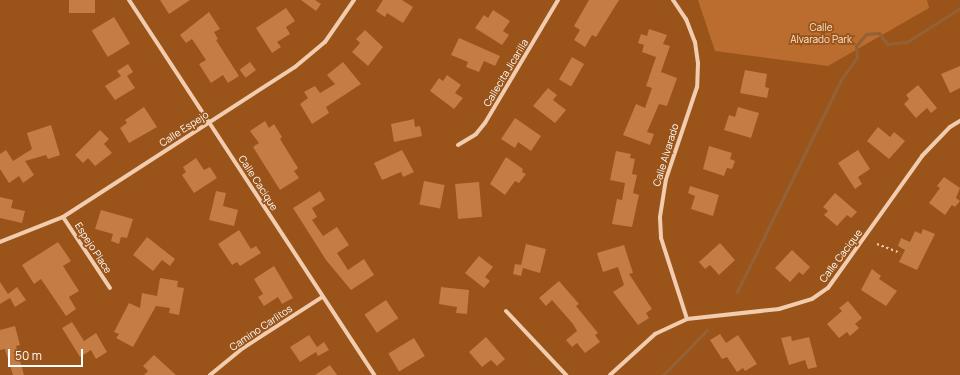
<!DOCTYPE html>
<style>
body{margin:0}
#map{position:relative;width:960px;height:375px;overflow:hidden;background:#9a5419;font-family:Manrope,sans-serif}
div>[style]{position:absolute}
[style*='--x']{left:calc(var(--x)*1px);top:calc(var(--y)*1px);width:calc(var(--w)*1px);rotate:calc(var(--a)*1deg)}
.green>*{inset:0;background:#ba6d2f}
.stream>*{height:3px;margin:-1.5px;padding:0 1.5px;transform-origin:1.5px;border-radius:1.5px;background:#946136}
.building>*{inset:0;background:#c37d45;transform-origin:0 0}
.path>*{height:2px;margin-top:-1px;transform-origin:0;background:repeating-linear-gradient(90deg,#f1ccaf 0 2px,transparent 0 5px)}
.street>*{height:4px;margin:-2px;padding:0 2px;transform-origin:2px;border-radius:2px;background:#f1ccaf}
span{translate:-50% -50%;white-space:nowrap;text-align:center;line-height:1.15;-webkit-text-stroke:3.5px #9a5419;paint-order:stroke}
.park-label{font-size:10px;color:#fce7d6}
.street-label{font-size:10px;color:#fff}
.scale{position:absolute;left:8px;top:349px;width:75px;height:18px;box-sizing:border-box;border:2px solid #fff;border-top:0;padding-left:5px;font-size:12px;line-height:14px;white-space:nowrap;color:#fff;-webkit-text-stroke:3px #9a5419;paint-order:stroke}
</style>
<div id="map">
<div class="green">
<div style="clip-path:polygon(698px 0,927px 0,929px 8px,828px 66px,715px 51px)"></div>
</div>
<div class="stream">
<div style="--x:737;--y:292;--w:238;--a:-63.9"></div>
<div style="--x:842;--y:78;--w:26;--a:-54"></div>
<div style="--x:857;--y:57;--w:11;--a:-95"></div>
<div style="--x:856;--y:46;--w:16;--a:-50"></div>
<div style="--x:866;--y:34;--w:13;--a:-4"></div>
<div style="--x:879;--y:33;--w:14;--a:54"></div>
<div style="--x:887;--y:44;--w:20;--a:-6"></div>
<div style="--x:907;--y:42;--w:63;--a:-32.7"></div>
<div style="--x:663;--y:375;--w:63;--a:-45.6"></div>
</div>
<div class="building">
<div style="left:69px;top:0;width:26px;height:13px"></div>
<div style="clip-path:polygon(160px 0,190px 0,169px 14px)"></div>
<div style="clip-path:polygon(301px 0,315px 0,321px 4px,316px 11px)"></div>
<div style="clip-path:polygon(383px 0,402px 0,413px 7px,403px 23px,387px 13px,385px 17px,376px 11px)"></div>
<div style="clip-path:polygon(589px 0,619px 0,596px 37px,592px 35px,585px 47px,574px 40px,580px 30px,574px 26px)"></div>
<div style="clip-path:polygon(286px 8px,295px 21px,286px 27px,290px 34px,277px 42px,281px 47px,272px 53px,256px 28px)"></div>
<div style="clip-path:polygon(493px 10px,510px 21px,503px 31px,509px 35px,502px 45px,475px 28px,484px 15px,488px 18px)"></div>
<div style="clip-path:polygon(209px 12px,220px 29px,214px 32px,218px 39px,216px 40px,239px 76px,228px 83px,223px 75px,211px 83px,199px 64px,206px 60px,192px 39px,186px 43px,180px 35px)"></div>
<div style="left:114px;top:17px;width:31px;height:26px;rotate:59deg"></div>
<div style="clip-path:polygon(649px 29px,667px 35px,663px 44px,670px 46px,661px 72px,677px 78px,667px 106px,659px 104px,647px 132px,654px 134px,650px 145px,623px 135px,636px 104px,645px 108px,652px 88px,646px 86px,656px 57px,642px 52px,644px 45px,638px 43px,641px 34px,647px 36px)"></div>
<div style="clip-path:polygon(365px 30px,383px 47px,368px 66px,352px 52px,360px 43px,356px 39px)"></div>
<div style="clip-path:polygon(459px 38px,500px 56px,495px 66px,484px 61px,479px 72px,466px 67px,468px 62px,451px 55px)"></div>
<div style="left:572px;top:57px;width:14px;height:26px;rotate:30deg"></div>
<div style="left:250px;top:62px;width:10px;height:13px;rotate:53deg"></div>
<div style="clip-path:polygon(343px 62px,361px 84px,326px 107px,329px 113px,312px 124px,300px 104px,308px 98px,304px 92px,315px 86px,320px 93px,335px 84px,327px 75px)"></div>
<div style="clip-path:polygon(128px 64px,133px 72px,127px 76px,135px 88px,115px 100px,105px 86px,121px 76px,117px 71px)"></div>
<div style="clip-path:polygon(960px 66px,960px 88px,950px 93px,941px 74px)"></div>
<div style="clip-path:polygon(745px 70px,767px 74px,765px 87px,769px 88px,767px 98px,740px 93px)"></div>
<div style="clip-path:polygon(447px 75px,461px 85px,455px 93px,463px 98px,454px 109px,430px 91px,439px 78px,443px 81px)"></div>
<div style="clip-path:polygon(918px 85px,937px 108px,931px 113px,927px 108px,916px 118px,904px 104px,909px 99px,906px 95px)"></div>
<div style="clip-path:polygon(548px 88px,557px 95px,553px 100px,566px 110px,555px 123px,533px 106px)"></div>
<div style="clip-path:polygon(144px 107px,157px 127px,129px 143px,120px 128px,127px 123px,125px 120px)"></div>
<div style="clip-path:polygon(738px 107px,759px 113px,751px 138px,724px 130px,729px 115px,735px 117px)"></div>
<div style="clip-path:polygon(515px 118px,541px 136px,531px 151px,518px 142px,515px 148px,501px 139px)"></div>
<div style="clip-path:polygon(414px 119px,415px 127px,420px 126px,422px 136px,394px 142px,391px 124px)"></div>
<div style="clip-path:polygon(265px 121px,269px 128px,274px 124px,282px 137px,280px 139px,298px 168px,294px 171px,299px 178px,280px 190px,253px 147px,259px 143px,250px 131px)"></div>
<div style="clip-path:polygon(51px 125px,60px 155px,48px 159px,46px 155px,25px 161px,34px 175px,23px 183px,19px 176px,9px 183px,0 169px,0 154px,6px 150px,13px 161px,32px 149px,27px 133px)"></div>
<div style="clip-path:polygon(878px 127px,890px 137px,894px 132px,905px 141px,889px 159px,867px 141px)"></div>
<div style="clip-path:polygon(100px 130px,109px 139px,104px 144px,112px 153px,95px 166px,88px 158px,83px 163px,75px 155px)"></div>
<div style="clip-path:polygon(709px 146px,732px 153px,730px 159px,735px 161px,732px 169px,727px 168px,724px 176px,703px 169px)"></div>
<div style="clip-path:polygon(402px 150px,414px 172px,403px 177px,401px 172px,382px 180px,374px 163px)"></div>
<div style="clip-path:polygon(858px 150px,870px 169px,858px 177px,862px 184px,855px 189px,838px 163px)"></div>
<div style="clip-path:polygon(616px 151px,631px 154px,630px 158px,635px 159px,632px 174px,637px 175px,633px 193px,639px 195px,632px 227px,612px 224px,617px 199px,622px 200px,625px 183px,610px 180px)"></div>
<div style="clip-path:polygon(506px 157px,523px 169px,522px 172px,526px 174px,519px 183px,515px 181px,505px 195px,490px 184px)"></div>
<div style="clip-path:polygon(196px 158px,204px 170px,210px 167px,217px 178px,194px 193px,182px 175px,186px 172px,183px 167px)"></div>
<div style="clip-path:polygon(944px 177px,960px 188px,956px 198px,960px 201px,955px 207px,952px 205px,945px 215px,929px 203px,940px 188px,937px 186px)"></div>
<div style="left:424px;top:181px;width:21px;height:24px;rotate:11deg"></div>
<div style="left:479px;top:182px;width:35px;height:24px;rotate:85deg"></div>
<div style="clip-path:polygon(690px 186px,719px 195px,713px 216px,691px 209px,695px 196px,688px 193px)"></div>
<div style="clip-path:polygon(216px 191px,226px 193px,223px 206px,238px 210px,234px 226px,209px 220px)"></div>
<div style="clip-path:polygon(320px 191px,325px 200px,312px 208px,317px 217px,312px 220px,323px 236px,337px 227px,349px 245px,337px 253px,348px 270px,364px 259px,374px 275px,351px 290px,326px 260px,293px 208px)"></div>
<div style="clip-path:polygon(835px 193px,857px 212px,851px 218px,847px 215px,837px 226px,824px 215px,828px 211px,823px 207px)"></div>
<div style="clip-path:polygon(0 197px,13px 200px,11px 208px,25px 211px,22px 223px,0 218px)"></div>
<div style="clip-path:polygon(101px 210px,133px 219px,127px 238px,121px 237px,119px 244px,111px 241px,113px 234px,95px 229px)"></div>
<div style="clip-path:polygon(923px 229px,935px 234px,917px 270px,899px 262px,905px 250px,898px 246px,901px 238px,910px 242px,915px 231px,921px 234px)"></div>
<div style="clip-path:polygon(239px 230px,251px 249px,256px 246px,261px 253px,240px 266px,237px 262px,232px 265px,218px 244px)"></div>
<div style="clip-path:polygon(147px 237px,175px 259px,170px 266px,162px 260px,153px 271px,133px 255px)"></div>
<div style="clip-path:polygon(58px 242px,71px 261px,63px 266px,79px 291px,69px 297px,76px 309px,66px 316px,41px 279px,34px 284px,22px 265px)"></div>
<div style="clip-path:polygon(720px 243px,735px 260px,719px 275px,710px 265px,705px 269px,699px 262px)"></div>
<div style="clip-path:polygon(526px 244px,546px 249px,540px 273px,523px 268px,521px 276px,513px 274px,515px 264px,521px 265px)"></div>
<div style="clip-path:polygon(624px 245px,633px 273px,629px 274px,652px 309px,646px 313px,649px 318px,638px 325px,613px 292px,624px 285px,618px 267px,603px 272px,597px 253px)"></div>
<div style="clip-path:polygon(792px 250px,810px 267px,803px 275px,799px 272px,790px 282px,775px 268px)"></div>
<div style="clip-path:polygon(479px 256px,493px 267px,485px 277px,490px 281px,484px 288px,465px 273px)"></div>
<div style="clip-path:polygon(274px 266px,293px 298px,282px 304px,278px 297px,264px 306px,258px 297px,263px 294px,254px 279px)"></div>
<div style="clip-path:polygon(872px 269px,881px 276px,879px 279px,897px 291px,886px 306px,861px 290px)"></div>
<div style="clip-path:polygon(160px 278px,178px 281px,177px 287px,184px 288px,179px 315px,169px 313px,170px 308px,156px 306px,133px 347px,116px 338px,119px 334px,114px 332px,129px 303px,140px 308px,142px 293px,157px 296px)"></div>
<div style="clip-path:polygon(559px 281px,579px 304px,576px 306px,598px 333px,595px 335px,600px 342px,585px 353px,577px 343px,572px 347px,566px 340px,577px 331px,573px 324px,552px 300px,546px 306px,539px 298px)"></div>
<div style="clip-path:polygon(0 282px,8px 294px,17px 287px,26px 300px,15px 307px,10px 298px,0 304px)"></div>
<div style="clip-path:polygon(441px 287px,469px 290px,467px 314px,456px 313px,457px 307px,439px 304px)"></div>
<div style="left:386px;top:300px;width:22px;height:26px;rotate:56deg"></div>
<div style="clip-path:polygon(848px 301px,862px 318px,855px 324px,859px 328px,850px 336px,847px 332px,839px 338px,827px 324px,842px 311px,839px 308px)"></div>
<div style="clip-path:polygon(72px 322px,84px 341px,96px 333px,107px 352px,96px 359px,91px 350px,80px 357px,62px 328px)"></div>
<div style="clip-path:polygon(15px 326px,20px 345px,16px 346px,24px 375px,13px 375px,5px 349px,0 350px,0 330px)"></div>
<div style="clip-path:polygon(720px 334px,726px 343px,738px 335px,757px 364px,745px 371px,743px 368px,737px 372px,727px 357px,722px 359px,710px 340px)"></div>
<div style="clip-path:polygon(309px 335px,317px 347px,324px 342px,329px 350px,318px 356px,316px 352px,300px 362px,290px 347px)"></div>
<div style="clip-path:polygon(791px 336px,792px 341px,809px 337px,817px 367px,808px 369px,805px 360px,789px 365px,781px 338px)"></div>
<div style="clip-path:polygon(486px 337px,505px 359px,497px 366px,491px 360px,482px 367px,469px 352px)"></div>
<div style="left:414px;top:338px;width:21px;height:30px;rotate:59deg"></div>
<div style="clip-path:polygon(154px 355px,176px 375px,144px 375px,148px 371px,143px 366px)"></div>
<div style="clip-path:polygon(330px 365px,337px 375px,315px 375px)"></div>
</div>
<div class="path">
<div style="--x:877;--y:244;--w:25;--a:21"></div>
</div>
<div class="street">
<div style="--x:129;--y:0;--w:448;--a:56.8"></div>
<div style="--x:673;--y:0;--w:23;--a:56"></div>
<div style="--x:686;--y:19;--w:25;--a:69"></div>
<div style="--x:695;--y:42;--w:21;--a:82"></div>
<div style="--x:698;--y:63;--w:24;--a:92"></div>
<div style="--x:697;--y:87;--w:97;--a:108.6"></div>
<div style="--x:666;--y:179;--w:39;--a:99"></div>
<div style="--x:660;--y:218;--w:20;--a:87"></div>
<div style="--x:661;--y:238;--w:85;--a:72.2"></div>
<div style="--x:458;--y:145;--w:21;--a:-31"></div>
<div style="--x:476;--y:134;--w:14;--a:-51"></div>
<div style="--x:485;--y:123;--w:143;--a:-59.3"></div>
<div style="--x:63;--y:217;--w:85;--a:56.5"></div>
<div style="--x:0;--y:242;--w:68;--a:-21.6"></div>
<div style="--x:63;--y:217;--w:276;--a:-32.9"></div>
<div style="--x:295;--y:67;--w:39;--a:-40"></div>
<div style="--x:325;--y:42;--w:51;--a:-55.4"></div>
<div style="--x:506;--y:311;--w:88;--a:46.8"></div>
<div style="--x:210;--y:375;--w:43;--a:-39.3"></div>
<div style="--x:243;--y:348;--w:94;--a:-32.8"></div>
<div style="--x:610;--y:375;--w:61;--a:-42.3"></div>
<div style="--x:655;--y:334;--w:35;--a:-25"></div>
<div style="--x:687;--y:319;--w:93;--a:-6.2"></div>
<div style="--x:779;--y:309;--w:34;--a:-17"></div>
<div style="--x:812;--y:299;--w:19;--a:-35"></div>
<div style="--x:828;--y:288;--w:162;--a:-54.5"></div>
<div style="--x:922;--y:156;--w:40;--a:-46"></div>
<div style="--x:950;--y:127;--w:12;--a:-31"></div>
</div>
<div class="park-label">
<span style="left:821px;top:33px">Calle<br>Alvarado Park</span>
</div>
<div class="street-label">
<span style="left:506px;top:73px;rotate:-59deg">Callecita Jicarilla</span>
<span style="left:184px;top:129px;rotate:-33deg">Calle Espejo</span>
<span style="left:666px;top:155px;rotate:-73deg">Calle Alvarado</span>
<span style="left:258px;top:183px;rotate:57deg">Calle Cacique</span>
<span style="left:93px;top:248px;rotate:57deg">Espejo Place</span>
<span style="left:841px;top:256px;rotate:-53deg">Calle Cacique</span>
<span style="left:261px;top:328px;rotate:-34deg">Camino Carlitos</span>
</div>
<div class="scale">50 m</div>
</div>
